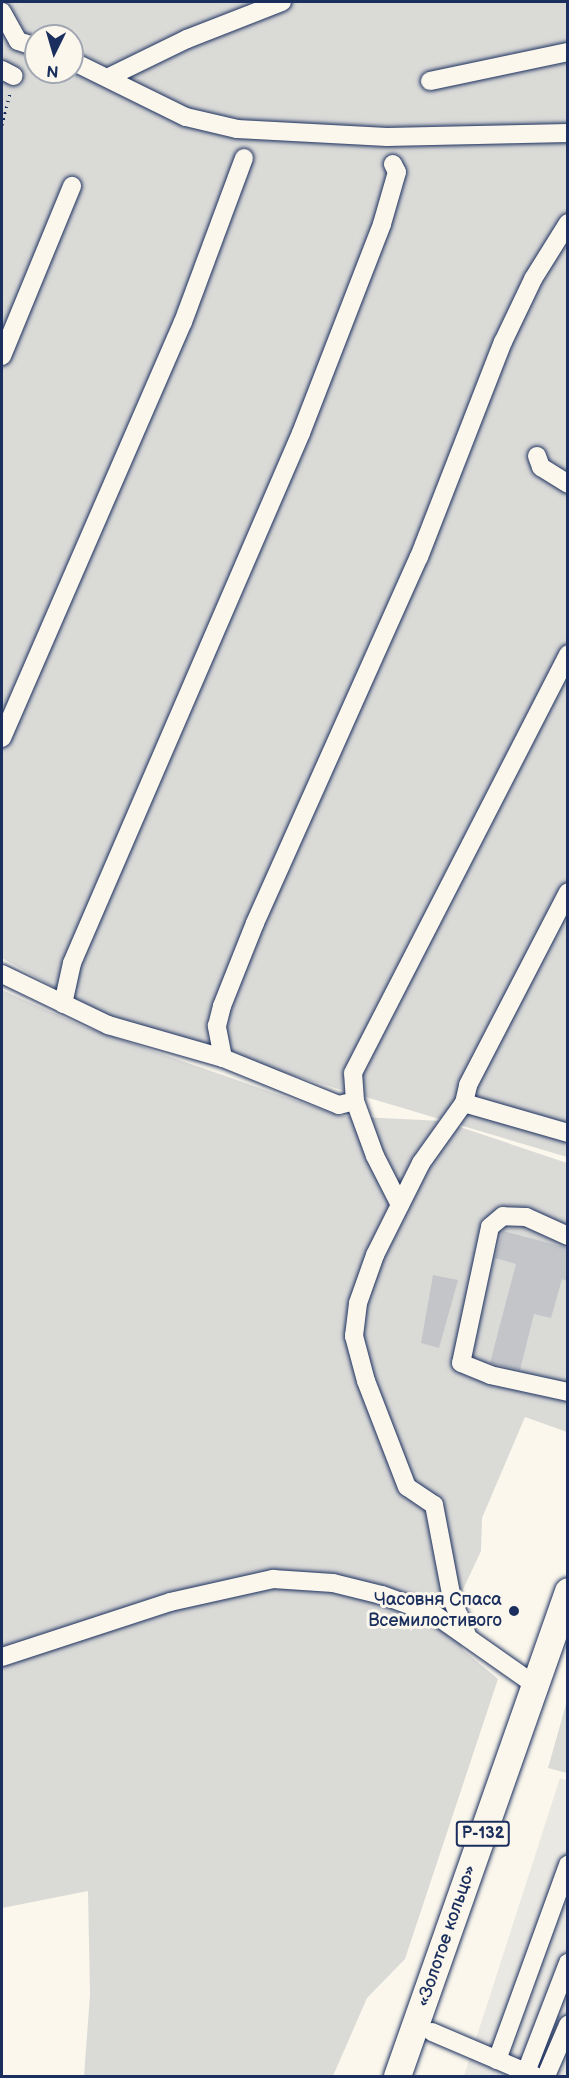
<!DOCTYPE html>
<meta charset="utf-8">
<style>
body{margin:0}
#map{position:relative;width:569px;height:2078px;overflow:hidden;background:#fbf7ec;font-family:"Balsamiq Sans",sans-serif}
div>[style]{position:absolute}
[style*='--x']{left:calc(var(--x)*1px);top:calc(var(--y)*1px);width:calc(var(--w)*1px);rotate:calc(var(--a)*1deg)}
.built>*{inset:0;background:#eae8e2}
.green>*{inset:0;background:#dadad7}
.building>*{inset:0;background:#c3c5c9}
.path>*{height:3px;margin-top:-1.5px;transform-origin:0;background:repeating-linear-gradient(90deg,#1b2f5e 0 1.5px,transparent 0 6px)}
.roads{filter:drop-shadow(0 0 2px #1b2f5e) drop-shadow(0 0 2px #1b2f5e)}
.minor>*{height:18px;margin:-9px;padding:0 9px;transform-origin:9px;border-radius:9px;background:#fbf7ec}
.highway>*{height:27px;margin:-13.5px;padding:0 13.5px;transform-origin:13.5px;border-radius:13.5px;background:#fbf7ec}
.dots>*{width:16px;height:16px;translate:-50% -50%;box-sizing:border-box;border:3px solid #fbf7ec;border-radius:50%}
span{translate:-50% -50%;white-space:nowrap;text-align:center;line-height:1.15;-webkit-text-stroke:6px #fbf7ec;paint-order:stroke}
.shield-label span{padding:2px 4px;background:#fbf7ec;border:2px solid;border-radius:4px;-webkit-text-stroke-width:0}
.shield-label{font-size:16px;color:#1b2f5e;font-weight:700}
.poi-label{font-size:18px;color:#1b2f5e}
.right{translate:-100% -50%;text-align:right}
.street-label{font-size:18px;color:#1b2f5e}
.frame{position:absolute;inset:0;border:3px solid #1b2f5e;pointer-events:none}
.north{position:absolute;left:24px;top:24px;width:60px;height:60px;box-sizing:border-box;background:#fbf7ec;border:2px solid #a1a7b3;border-radius:50%;rotate:185deg;font-size:16px;font-weight:700;line-height:24px;text-align:center;color:#1b2f5e}
.north::after{content:'';display:block;margin:auto;width:21px;height:27px;background:#1b2f5e;clip-path:polygon(50% 0,100% 100%,50% 72%,0 100%)}
</style>
<div id="map">
<div class="built">
<div style="clip-path:polygon(560px 1778px,568px 1781px,567px 2076px,464px 2076px)"></div>
</div>
<div class="green">
<div style="clip-path:polygon(evenodd,2px 2px,567px 2px,567px 1157px,117px 1023px,2px 958px,2px 2px,36px 36px,72px 36px,72px 72px,36px 72px,36px 36px)"></div>
<div style="clip-path:polygon(2px 990px,85px 1027px,340px 1116px,442px 1121px,567px 1163px,567px 1432px,525px 1417px,482px 1518px,481px 1551px,451px 1615px,463px 1650px,498px 1679px,405px 1959px,367px 1998px,333px 2076px,84px 2076px,90px 1995px,88px 1891px,2px 1908px)"></div>
<div style="clip-path:polygon(567px 1701px,568px 1773px,567px 1773px,548px 1768px)"></div>
</div>
<div class="building">
<div style="clip-path:polygon(503px 1231px,567px 1248px,567px 1281px,562px 1279px,551px 1318px,534px 1314px,520px 1370px,490px 1363px,516px 1264px,495px 1258px)"></div>
<div style="clip-path:polygon(433px 1275px,458px 1280px,439px 1348px,421px 1343px)"></div>
</div>
<div class="path">
<div style="--x:2;--y:125;--w:34;--a:-76"></div>
</div>
<div class="roads">
<div class="minor">
<div style="--x:2;--y:12;--w:33;--a:61"></div>
<div style="--x:18;--y:41;--w:19;--a:18"></div>
<div style="--x:72;--y:61;--w:127;--a:26.2"></div>
<div style="--x:186;--y:117;--w:52;--a:13.2"></div>
<div style="--x:237;--y:129;--w:150;--a:3.1"></div>
<div style="--x:387;--y:137;--w:181;--a:-1.3"></div>
<div style="--x:2;--y:70;--w:13;--a:27"></div>
<div style="--x:109;--y:77;--w:87;--a:-26"></div>
<div style="--x:187;--y:39;--w:102;--a:-21.3"></div>
<div style="--x:430;--y:81;--w:141;--a:-11.9"></div>
<div style="--x:2;--y:356;--w:184;--a:-67.6"></div>
<div style="--x:537;--y:456;--w:12;--a:70"></div>
<div style="--x:541;--y:467;--w:32;--a:32"></div>
<div style="--x:2;--y:738;--w:454;--a:-66.5"></div>
<div style="--x:183;--y:322;--w:175;--a:-69.6"></div>
<div style="--x:2;--y:974;--w:118;--a:25.7"></div>
<div style="--x:108;--y:1025;--w:120;--a:16"></div>
<div style="--x:223;--y:1058;--w:125;--a:22.1"></div>
<div style="--x:339;--y:1105;--w:16;--a:-14"></div>
<div style="--x:63;--y:1004;--w:42;--a:-77.6"></div>
<div style="--x:72;--y:963;--w:577;--a:-66.63"></div>
<div style="--x:301;--y:433;--w:224;--a:-68.8"></div>
<div style="--x:382;--y:224;--w:54;--a:-73.9"></div>
<div style="--x:397;--y:172;--w:9;--a:-117"></div>
<div style="--x:223;--y:1058;--w:33;--a:-101"></div>
<div style="--x:217;--y:1026;--w:21;--a:-76"></div>
<div style="--x:222;--y:1006;--w:89;--a:-68.3"></div>
<div style="--x:255;--y:923;--w:401;--a:-65.9"></div>
<div style="--x:419;--y:557;--w:231;--a:-68.7"></div>
<div style="--x:503;--y:342;--w:70;--a:-64.5"></div>
<div style="--x:533;--y:279;--w:66;--a:-58"></div>
<div style="--x:464;--y:1103;--w:18;--a:-77"></div>
<div style="--x:468;--y:1085;--w:217;--a:-62.6"></div>
<div style="--x:400;--y:1205;--w:55;--a:-117"></div>
<div style="--x:375;--y:1156;--w:59;--a:-110"></div>
<div style="--x:355;--y:1101;--w:28;--a:-94"></div>
<div style="--x:353;--y:1073;--w:471;--a:-62.8"></div>
<div style="--x:568;--y:1236;--w:46;--a:-155.7"></div>
<div style="--x:526;--y:1217;--w:23;--a:-178"></div>
<div style="--x:503;--y:1216;--w:17;--a:140"></div>
<div style="--x:490;--y:1227;--w:139;--a:102"></div>
<div style="--x:461;--y:1363;--w:31;--a:22"></div>
<div style="--x:490;--y:1375;--w:80;--a:12.3"></div>
<div style="--x:467;--y:1635;--w:39;--a:-113"></div>
<div style="--x:452;--y:1599;--w:96;--a:-100.8"></div>
<div style="--x:434;--y:1505;--w:32;--a:-146"></div>
<div style="--x:407;--y:1487;--w:114;--a:-111.1"></div>
<div style="--x:366;--y:1381;--w:47;--a:-104.9"></div>
<div style="--x:354;--y:1336;--w:33;--a:-83"></div>
<div style="--x:358;--y:1303;--w:51;--a:-70.5"></div>
<div style="--x:375;--y:1255;--w:103;--a:-63.4"></div>
<div style="--x:421;--y:1163;--w:74;--a:-54.4"></div>
<div style="--x:464;--y:1103;--w:108;--a:16.1"></div>
<div style="--x:2;--y:1657;--w:177;--a:-18.1"></div>
<div style="--x:170;--y:1602;--w:106;--a:-12.6"></div>
<div style="--x:273;--y:1579;--w:60;--a:3.8"></div>
<div style="--x:333;--y:1583;--w:50;--a:13.8"></div>
<div style="--x:382;--y:1595;--w:55;--a:20.1"></div>
<div style="--x:434;--y:1614;--w:123;--a:35.1"></div>
<div style="--x:432;--y:2032;--w:112;--a:23.1"></div>
<div style="--x:497;--y:2060;--w:208;--a:-70"></div>
<div style="--x:526;--y:2072;--w:117;--a:-68.9"></div>
<div style="--x:546;--y:2076;--w:56;--a:-66.7"></div>
</div>
<div class="highway">
<div style="--x:397;--y:2076;--w:514;--a:-70.58"></div>
</div>
</div>
<div class="dots">
<div style="left:514px;top:1611px;background:#1b2f5e"></div>
</div>
<div class="shield-label">
<span style="left:483px;top:1834px">Р-132</span>
</div>
<div class="poi-label">
<span class="right" style="left:502px;top:1611px">Часовня Спаса<br>Всемилостивого</span>
</div>
<div class="street-label">
<span style="left:447px;top:1936px;rotate:-71deg">«Золотое кольцо»</span>
</div>
<div class="frame"></div>
<div class="north">N</div>
</div>
